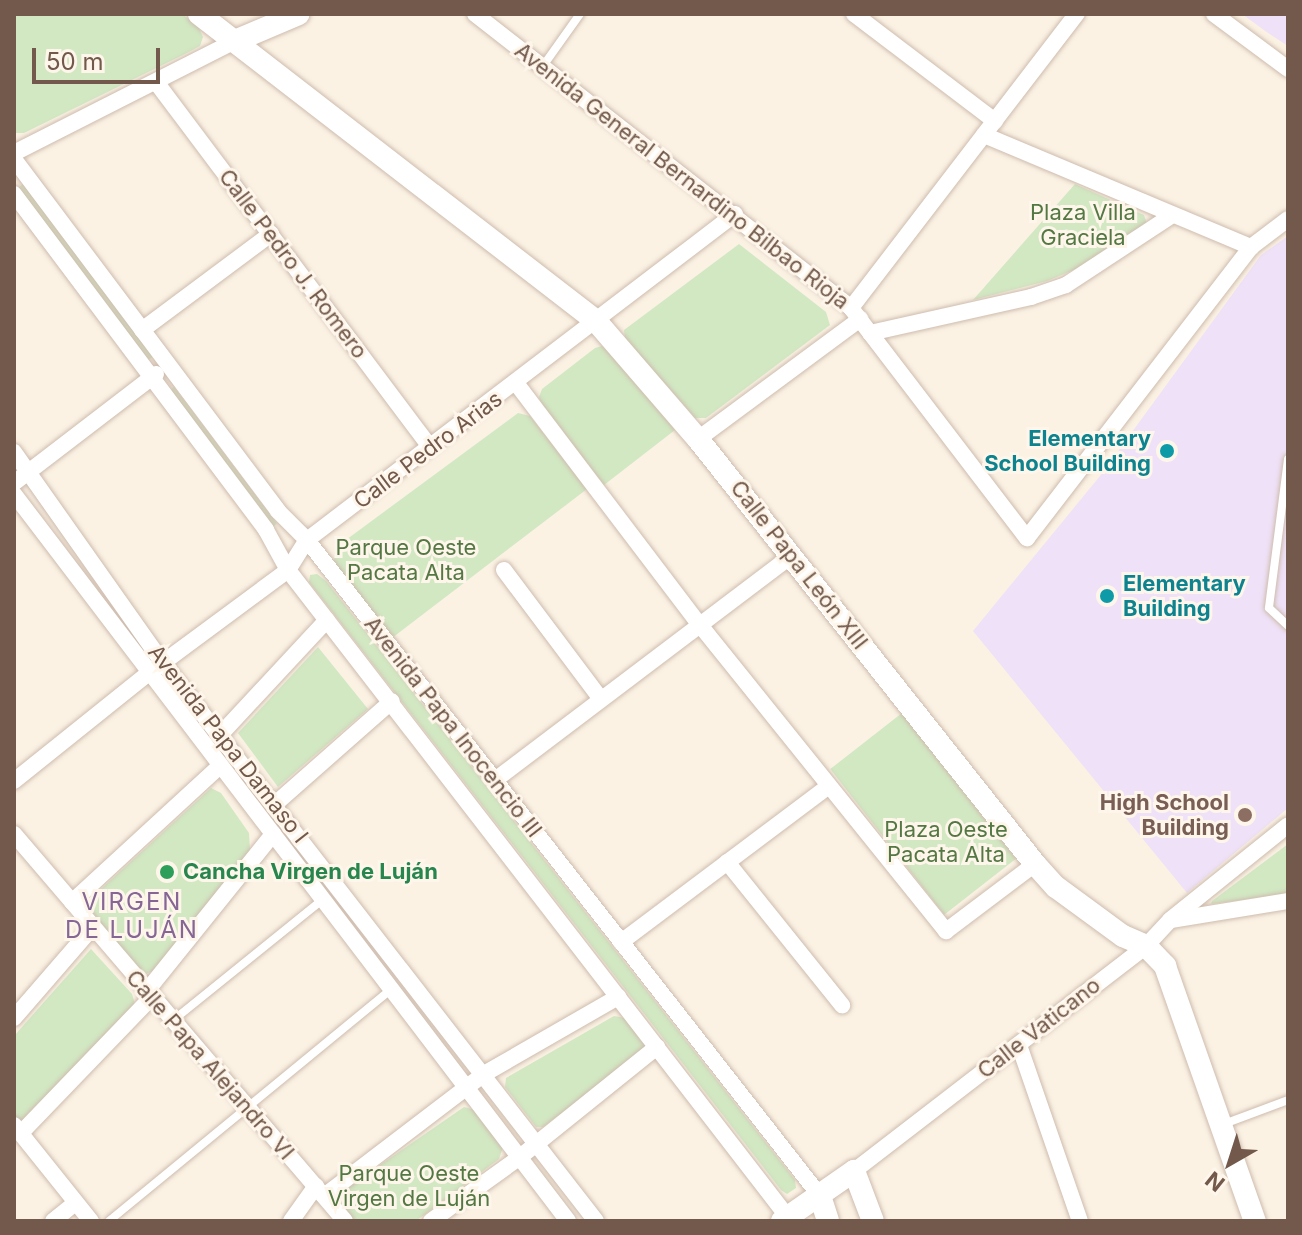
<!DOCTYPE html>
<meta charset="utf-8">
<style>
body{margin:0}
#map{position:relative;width:1302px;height:1235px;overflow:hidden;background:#fbf2e4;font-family:Inter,sans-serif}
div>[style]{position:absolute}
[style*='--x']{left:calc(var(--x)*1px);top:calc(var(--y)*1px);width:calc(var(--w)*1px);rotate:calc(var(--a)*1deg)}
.education>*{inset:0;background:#efe1f7}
.green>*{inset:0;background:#d2e8c3;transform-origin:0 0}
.roads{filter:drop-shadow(0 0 2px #cebcae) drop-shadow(0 0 2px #cebcae)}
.lane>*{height:8px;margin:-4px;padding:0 4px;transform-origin:4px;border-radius:4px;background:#fff}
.street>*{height:16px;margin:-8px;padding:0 8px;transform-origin:8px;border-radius:8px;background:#fff}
.secondary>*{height:22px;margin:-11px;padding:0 11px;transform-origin:11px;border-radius:11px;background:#fff}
.dots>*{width:22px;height:22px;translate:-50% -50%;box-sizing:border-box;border:4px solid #fef6ea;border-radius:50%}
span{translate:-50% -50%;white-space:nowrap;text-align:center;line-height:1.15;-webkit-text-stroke:6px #fef6ea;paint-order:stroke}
.street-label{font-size:22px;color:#72594b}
.park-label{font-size:22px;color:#537843}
.culture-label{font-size:22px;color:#0d838f;font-weight:700}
.right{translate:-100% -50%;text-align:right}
.left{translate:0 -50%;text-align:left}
.education-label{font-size:22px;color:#785e54;font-weight:700}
.leisure-label{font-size:22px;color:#27864d;font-weight:700}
.neighbourhood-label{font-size:24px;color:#856695;letter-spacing:2px}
.frame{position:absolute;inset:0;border:16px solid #72594b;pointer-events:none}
.north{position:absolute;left:1190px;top:1123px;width:80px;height:80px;-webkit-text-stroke:6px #fef6ea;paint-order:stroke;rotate:219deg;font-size:22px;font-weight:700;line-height:32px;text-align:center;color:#72594b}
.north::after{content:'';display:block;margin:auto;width:28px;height:36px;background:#72594b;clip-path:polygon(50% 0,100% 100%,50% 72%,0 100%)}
.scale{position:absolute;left:32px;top:48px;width:128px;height:36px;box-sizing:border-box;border:4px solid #72594b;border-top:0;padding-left:10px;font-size:24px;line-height:28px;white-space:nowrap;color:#72594b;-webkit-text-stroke:6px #fef6ea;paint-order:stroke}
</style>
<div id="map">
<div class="education">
<div style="clip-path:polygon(1242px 14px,1288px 14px,1288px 46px,1268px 33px)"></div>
<div style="clip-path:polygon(1288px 236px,1288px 808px,1187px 893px,973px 631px,1100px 476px,1261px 255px)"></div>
</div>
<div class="green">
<div style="clip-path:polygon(14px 14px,182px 14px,198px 26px,203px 37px,200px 46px,189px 52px,24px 133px,16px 133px)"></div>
<div style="left:23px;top:184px;width:216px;height:7px;rotate:53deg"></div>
<div style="clip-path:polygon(1075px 184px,1144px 215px,1147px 224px,1078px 268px,1047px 281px,973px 300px)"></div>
<div style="clip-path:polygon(739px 244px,826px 312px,830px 325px,706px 418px,695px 418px,625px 339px,624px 330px)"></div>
<div style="clip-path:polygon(602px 346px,612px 352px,675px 430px,604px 485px,542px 406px,539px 397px,542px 389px,595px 348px)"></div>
<div style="left:174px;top:387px;width:171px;height:6px;rotate:53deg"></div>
<div style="clip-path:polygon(518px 413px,530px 416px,587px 489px,392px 638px,334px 563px,335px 548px)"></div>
<div style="clip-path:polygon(317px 574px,326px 581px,795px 1180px,796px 1188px,787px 1194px,781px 1190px,309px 582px,310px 575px)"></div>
<div style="clip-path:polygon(318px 647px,368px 709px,278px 787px,238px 733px)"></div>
<div style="left:902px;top:713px;width:185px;height:91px;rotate:52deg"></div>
<div style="clip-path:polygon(211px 788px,221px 793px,249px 833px,250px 850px,153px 971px,143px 975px,89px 913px,89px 900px)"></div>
<div style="clip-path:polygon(1288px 844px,1288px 894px,1211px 904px,1212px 901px)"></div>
<div style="clip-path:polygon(91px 949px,132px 994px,135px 1004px,26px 1122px,14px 1123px,14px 1036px)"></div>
<div style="clip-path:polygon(614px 1016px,625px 1018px,646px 1046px,644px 1052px,543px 1127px,536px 1127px,505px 1087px,506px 1078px)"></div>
<div style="clip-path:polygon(464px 1107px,475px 1110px,503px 1147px,499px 1159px,416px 1221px,354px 1221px,337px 1202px,341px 1192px)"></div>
</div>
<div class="roads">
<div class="lane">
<div style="--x:543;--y:66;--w:64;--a:-54.6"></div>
<div style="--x:1288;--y:459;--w:150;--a:97.3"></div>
<div style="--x:1269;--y:608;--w:26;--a:43"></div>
<div style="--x:171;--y:1022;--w:194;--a:-38.9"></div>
<div style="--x:1221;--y:1125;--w:72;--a:-20.5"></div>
<div style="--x:109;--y:1221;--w:365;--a:-39.4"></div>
</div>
<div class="street">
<div style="--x:475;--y:14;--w:477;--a:38"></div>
<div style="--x:851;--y:308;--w:290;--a:52.6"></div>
<div style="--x:1027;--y:538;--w:367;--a:-52.4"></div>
<div style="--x:1251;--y:247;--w:46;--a:-37.1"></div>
<div style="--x:854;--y:14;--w:177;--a:37.2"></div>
<div style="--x:1214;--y:14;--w:92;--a:36.6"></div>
<div style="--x:156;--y:82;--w:456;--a:53.1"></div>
<div style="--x:984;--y:135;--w:290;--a:22.8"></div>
<div style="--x:14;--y:153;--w:248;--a:-26.9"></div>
<div style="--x:14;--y:159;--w:440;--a:53.1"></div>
<div style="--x:278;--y:511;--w:41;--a:45"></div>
<div style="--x:307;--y:540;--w:833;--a:51.97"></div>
<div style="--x:14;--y:194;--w:420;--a:53.1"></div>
<div style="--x:266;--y:530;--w:46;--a:61.2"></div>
<div style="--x:288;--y:570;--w:816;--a:52.32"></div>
<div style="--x:851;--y:308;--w:371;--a:-52.5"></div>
<div style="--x:142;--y:330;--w:161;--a:-36.7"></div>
<div style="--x:870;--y:333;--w:165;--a:-12.6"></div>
<div style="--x:1031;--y:297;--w:37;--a:-19"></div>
<div style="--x:1066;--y:285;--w:126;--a:-33.3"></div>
<div style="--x:516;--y:383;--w:304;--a:52.8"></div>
<div style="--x:700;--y:625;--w:393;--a:51.2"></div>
<div style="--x:946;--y:931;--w:111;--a:-37"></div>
<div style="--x:698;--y:439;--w:202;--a:-36.5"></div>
<div style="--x:14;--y:452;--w:258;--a:54.8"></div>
<div style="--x:163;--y:663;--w:706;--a:52.19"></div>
<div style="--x:14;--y:483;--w:179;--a:-37.5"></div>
<div style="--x:14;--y:494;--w:914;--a:52.69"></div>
<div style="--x:504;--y:570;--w:161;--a:53.1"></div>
<div style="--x:220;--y:735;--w:157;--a:-47.1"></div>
<div style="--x:495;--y:780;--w:373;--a:-37.1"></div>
<div style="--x:14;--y:781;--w:173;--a:-38.7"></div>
<div style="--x:149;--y:673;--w:173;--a:-36.5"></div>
<div style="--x:288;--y:570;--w:36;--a:-58"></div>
<div style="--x:307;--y:540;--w:538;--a:-37.3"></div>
<div style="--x:274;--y:805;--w:157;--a:-41.4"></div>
<div style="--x:14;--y:834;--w:509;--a:49.46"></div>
<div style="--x:727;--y:862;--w:184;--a:51.2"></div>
<div style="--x:72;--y:902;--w:201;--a:-42.6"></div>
<div style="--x:1171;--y:920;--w:119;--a:-9.2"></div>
<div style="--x:621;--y:942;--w:260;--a:-36.9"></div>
<div style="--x:146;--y:992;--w:203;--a:-51.2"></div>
<div style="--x:14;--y:1018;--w:119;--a:-49.1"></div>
<div style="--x:1019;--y:1045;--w:186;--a:70.9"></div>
<div style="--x:14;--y:1125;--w:123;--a:51.3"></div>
<div style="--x:21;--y:1133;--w:187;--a:-46.1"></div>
<div style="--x:854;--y:1171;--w:369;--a:-37.6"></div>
<div style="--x:1146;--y:946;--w:35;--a:-47"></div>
<div style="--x:1170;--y:920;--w:151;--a:-38.8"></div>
<div style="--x:324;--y:1196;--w:201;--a:-37.3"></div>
<div style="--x:484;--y:1074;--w:155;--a:-29.9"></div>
<div style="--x:53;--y:1221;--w:28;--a:-39"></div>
<div style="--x:291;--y:1221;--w:43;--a:-54.5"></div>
<div style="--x:431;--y:1221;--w:110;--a:-35.7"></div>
<div style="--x:520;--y:1157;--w:176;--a:-38.8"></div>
</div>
<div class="secondary">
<div style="--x:199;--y:14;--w:502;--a:37.71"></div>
<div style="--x:596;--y:321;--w:156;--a:49.2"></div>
<div style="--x:698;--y:439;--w:542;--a:51.59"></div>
<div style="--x:1035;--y:864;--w:31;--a:48"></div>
<div style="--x:1056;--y:887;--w:83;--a:36.2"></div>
<div style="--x:1123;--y:936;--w:25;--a:23"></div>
<div style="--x:1146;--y:946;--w:28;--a:46"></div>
<div style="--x:1165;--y:966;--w:270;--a:70.6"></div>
<div style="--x:235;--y:41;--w:69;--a:-22.9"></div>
<div style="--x:820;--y:1196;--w:26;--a:72"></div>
<div style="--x:782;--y:1221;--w:88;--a:-34.8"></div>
<div style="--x:854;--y:1171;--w:53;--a:69.2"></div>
</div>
</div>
<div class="dots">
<div style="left:1167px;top:451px;background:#0f9aa8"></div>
<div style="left:1107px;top:596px;background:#0f9aa8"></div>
<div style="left:1245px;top:815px;background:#8d6e63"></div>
<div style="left:167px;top:872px;background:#2e9e5b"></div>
</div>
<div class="street-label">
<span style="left:682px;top:176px;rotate:38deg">Avenida General Bernardino Bilbao Rioja</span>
<span style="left:293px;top:264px;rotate:53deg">Calle Pedro J. Romero</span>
<span style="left:428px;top:450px;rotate:-37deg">Calle Pedro Arias</span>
<span style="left:799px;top:565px;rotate:52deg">Calle Papa León XIII</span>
<span style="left:453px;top:727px;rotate:52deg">Avenida Papa Inocencio III</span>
<span style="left:228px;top:744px;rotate:52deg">Avenida Papa Damaso I</span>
<span style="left:1039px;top:1028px;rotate:-38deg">Calle Vaticano</span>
<span style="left:210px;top:1065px;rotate:49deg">Calle Papa Alejandro VI</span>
</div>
<div class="park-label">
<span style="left:1083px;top:225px">Plaza Villa<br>Graciela</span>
<span style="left:406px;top:560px">Parque Oeste<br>Pacata Alta</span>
<span style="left:946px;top:842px">Plaza Oeste<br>Pacata Alta</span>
<span style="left:409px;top:1186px">Parque Oeste<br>Virgen de Luján</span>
</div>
<div class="culture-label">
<span class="right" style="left:1151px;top:451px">Elementary<br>School Building</span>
<span class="left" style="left:1123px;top:596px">Elementary<br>Building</span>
</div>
<div class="education-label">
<span class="right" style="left:1229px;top:815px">High School<br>Building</span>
</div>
<div class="leisure-label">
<span class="left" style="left:183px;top:872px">Cancha Virgen de Luján</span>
</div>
<div class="neighbourhood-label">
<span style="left:132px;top:916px">VIRGEN<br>DE LUJÁN</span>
</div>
<div class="frame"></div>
<div class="north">N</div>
<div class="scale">50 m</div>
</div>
